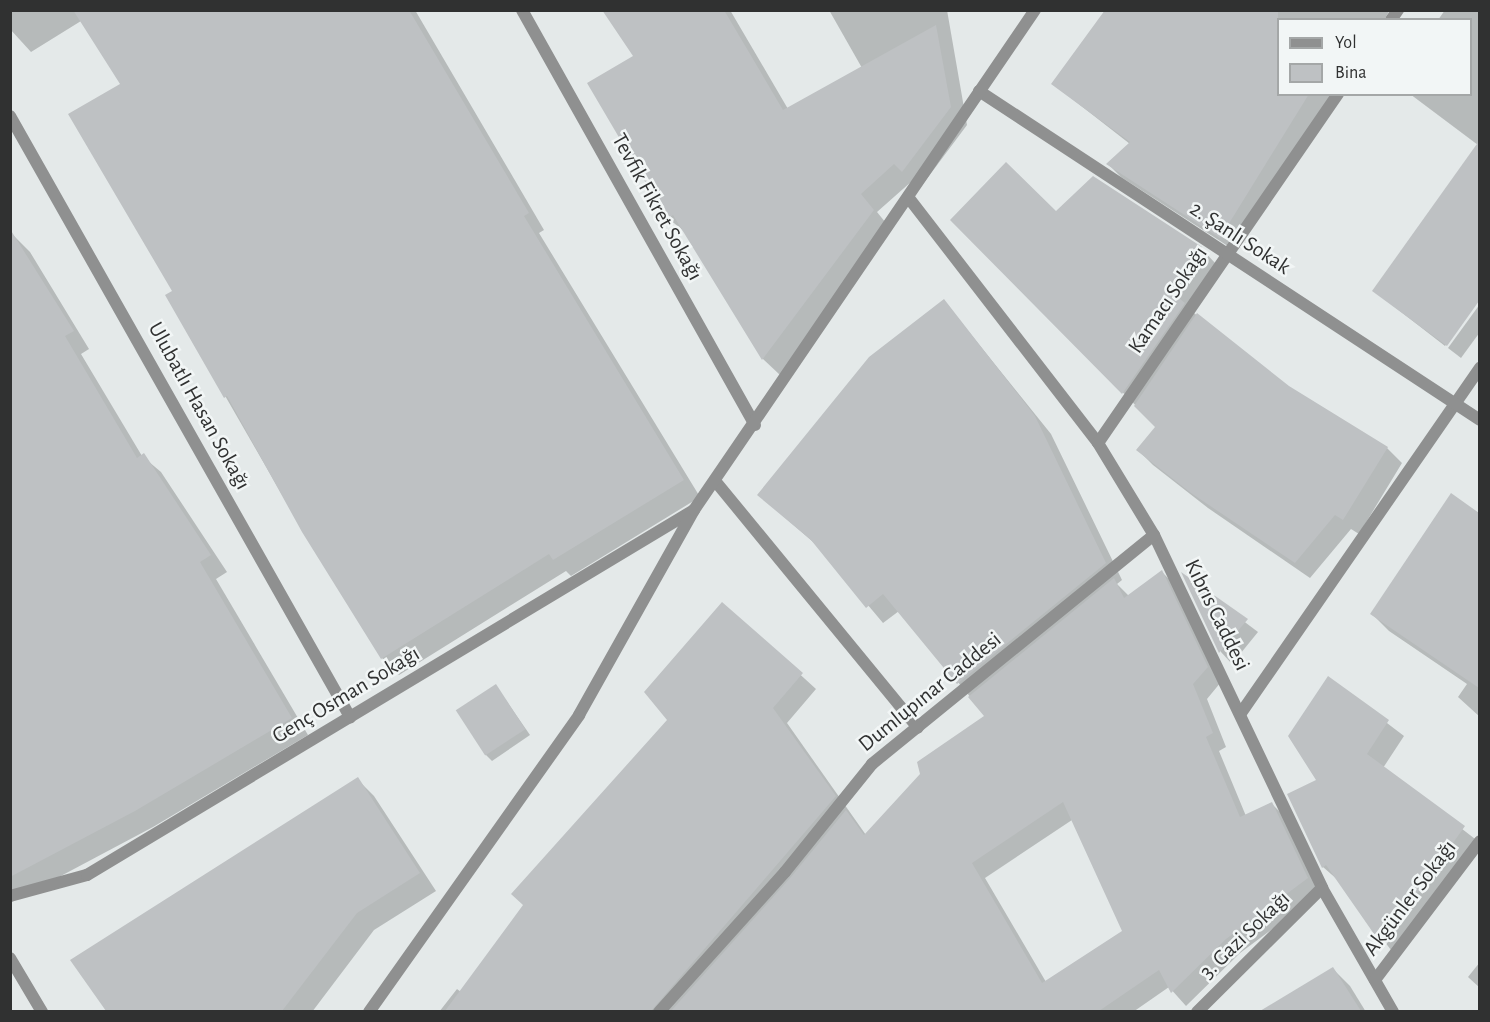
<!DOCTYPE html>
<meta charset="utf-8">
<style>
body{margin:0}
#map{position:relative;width:1490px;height:1022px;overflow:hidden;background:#e4e9e9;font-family:"Alegreya Sans",sans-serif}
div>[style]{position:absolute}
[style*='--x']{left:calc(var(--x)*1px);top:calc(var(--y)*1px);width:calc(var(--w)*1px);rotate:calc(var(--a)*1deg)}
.shadow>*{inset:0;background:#0003}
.building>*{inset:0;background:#bec1c3;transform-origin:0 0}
.minor>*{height:12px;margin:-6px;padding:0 6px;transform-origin:6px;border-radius:6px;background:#8f9090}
.tertiary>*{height:12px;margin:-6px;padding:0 6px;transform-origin:6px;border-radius:6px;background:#8f9090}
span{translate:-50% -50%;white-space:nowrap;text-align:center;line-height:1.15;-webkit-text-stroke:5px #f2f6f6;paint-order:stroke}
.street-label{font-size:22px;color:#303131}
.frame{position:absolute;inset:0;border:12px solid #303131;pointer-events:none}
.legend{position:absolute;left:1277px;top:18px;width:195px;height:78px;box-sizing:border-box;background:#f2f6f6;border:2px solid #a4a7a7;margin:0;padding:8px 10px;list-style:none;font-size:18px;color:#303131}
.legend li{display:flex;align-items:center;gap:12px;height:30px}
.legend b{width:30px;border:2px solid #a4a7a7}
</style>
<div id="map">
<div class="shadow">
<div style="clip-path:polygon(10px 10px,415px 10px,544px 230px,539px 233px,700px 497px,571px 576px,566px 571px,399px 675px,382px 658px,303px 531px,167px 295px,174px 292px,122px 84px,81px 21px,31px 52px,10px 29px)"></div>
<div style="clip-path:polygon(604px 10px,730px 10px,788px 109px,862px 68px,829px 10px,947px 10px,967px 125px,920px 188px,912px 181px,877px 212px,890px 228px,780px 375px,763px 359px,687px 234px,668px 218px,589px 84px,635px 57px)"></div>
<div style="clip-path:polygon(1136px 10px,1390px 10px,1384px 20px,1278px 20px,1278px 94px,1335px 94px,1234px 250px,1121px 177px,1108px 164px,1130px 144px,1053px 84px)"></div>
<div style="clip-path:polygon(1445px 10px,1480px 10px,1480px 298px,1445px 346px,1374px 291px,1478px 145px,1410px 94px,1470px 94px,1470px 20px,1438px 20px)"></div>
<div style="clip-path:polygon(1056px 213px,1201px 248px,1216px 264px,1189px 309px,1288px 388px,1387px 448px,1402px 463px,1359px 534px,1351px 529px,1310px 578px,1208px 508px,1153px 465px,1138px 450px,1157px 427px,952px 220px)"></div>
<div style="clip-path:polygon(13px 235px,30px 252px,89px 349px,81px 354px,142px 456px,161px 472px,227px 572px,216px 579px,308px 735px,153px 827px,10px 903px)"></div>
<div style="clip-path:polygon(evenodd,944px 301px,1051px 434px,1122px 580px,1117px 584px,1129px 596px,1162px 572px,1176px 586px,1221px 682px,1207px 699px,1226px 747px,1219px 751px,1246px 816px,1271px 803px,1286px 818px,1321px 893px,1240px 953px,1186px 1006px,1169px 987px,1133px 1012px,439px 1012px,457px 989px,461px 992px,669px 720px,723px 604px,816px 689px,787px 723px,866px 835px,986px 716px,899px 611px,883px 623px,820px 548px,759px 495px,944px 301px,1072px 820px,1124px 931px,1046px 982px,985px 878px,1072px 820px)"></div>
<div style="clip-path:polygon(1480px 304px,1480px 332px,1461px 358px,1448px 348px)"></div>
<div style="clip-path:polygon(1451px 495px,1480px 514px,1480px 717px,1458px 697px,1467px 684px,1389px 631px,1372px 614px)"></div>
<div style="clip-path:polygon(1185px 577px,1258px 632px,1232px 664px,1221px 652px)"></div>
<div style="clip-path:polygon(1328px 678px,1404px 736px,1383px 768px,1479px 842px,1397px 958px,1339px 881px,1323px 867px,1318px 781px)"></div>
<div style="clip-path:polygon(496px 686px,530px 735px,492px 761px,486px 755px)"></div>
<div style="clip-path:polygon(357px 779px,374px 796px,436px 891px,374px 930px,312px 1012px,108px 1012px,72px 961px)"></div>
<div style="clip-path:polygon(1480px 962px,1480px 988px,1468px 977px)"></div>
<div style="clip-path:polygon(1333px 969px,1350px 986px,1366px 1012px,1263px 1012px)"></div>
</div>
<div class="building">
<div style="clip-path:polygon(73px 10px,409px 10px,529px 213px,524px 216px,684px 480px,553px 560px,549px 554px,381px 659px,302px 532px,227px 396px,224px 398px,165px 295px,172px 291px,68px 114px,120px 84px)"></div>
<div style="clip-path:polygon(602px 10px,724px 10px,783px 110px,936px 25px,951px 107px,902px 172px,894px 164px,861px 194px,874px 210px,762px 360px,673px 215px,667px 219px,587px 83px,633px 56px)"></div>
<div style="clip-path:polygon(1105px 10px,1278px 10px,1278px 94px,1309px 94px,1220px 238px,1106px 164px,1130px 142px,1051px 84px)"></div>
<div style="clip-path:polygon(1479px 141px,1479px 301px,1447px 346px,1372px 291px)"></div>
<div style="clip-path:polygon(1006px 162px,1056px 211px,1093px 176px,1202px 247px,1174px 294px,1185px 303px,1122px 394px,950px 220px)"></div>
<div style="clip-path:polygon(10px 229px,74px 331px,65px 336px,137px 458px,144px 453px,211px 555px,200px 562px,292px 718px,135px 811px,10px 877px)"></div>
<div style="clip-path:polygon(944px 299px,1035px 416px,1106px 563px,957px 684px,883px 594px,866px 608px,811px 540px,757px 495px,869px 357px)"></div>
<div style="clip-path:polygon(1197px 313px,1289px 386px,1388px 447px,1343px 520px,1335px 515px,1295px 563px,1191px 493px,1136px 450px,1155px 427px,1134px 406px)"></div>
<div style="clip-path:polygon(1451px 493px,1479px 513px,1479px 688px,1370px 614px)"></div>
<div style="clip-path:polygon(evenodd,1162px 570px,1208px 667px,1193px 684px,1213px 733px,1206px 737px,1240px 817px,1272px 802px,1308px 878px,1226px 939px,1171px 993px,1159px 970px,1099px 1011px,671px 1011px,791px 877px,846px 810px,864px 835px,920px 774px,917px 762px,984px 716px,968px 697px,1114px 578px,1124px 598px,1162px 570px,1063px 802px,1122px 931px,1042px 983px,972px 863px,1063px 802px)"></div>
<div style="clip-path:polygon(1181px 572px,1248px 619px,1219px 653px)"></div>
<div style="clip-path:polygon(722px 602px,803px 673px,773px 708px,836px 796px,651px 1011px,445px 1011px,523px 905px,511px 894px,667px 720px,644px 692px)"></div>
<div style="clip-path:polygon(1328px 676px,1389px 720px,1367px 754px,1465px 826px,1381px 944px,1326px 865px,1322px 868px,1287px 794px,1316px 780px,1288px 736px)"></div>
<div style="left:496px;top:684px;width:54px;height:48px;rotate:57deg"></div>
<div style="clip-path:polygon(358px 777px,420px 873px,357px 913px,282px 1011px,106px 1011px,70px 960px)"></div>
<div style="clip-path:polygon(1333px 967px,1361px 1011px,1260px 1011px)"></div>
</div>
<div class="minor">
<div style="--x:522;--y:10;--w:476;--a:60.7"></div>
<div style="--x:1391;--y:20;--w:12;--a:-55"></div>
<div style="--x:10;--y:116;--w:691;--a:60.5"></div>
<div style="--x:908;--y:197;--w:311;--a:52.3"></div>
<div style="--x:1098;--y:443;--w:108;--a:58.7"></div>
<div style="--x:1154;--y:535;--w:391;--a:64.5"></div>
<div style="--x:1322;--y:888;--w:143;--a:60.2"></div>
<div style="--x:1098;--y:443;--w:424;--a:-55.5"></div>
<div style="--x:716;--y:482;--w:318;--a:50.6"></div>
<div style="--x:1241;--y:713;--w:420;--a:-55.3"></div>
<div style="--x:10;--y:896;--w:80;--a:-15.3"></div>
<div style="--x:87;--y:875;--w:708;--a:-31.02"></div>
<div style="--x:1375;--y:980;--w:174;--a:-52.9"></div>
<div style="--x:659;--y:1012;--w:188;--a:-48"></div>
<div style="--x:785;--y:872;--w:139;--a:-51.1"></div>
<div style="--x:872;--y:764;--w:363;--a:-39.1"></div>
<div style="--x:1197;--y:1012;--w:176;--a:-44.8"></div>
</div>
<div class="tertiary">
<div style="--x:979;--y:91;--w:599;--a:33.29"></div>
<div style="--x:10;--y:958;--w:63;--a:59.3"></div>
<div style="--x:369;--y:1012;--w:364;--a:-54.7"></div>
<div style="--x:579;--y:715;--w:235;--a:-60.7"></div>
<div style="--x:694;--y:510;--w:605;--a:-55.71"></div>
</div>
<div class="street-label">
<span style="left:657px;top:207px;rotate:61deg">Tevfik Fikret Sokağı</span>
<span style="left:1240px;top:238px;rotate:33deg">2. Şanlı Sokak</span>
<span style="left:1168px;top:300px;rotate:-56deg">Kamacı Sokağı</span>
<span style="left:199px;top:406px;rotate:61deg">Ulubatlı Hasan Sokağı</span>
<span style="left:1217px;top:615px;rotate:64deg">Kıbrıs Caddesi</span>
<span style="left:930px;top:692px;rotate:-39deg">Dumlupınar Caddesi</span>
<span style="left:346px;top:695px;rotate:-31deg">Genç Osman Sokağı</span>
<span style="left:1410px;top:898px;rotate:-53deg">Akgünler Sokağı</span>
<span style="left:1245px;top:935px;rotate:-44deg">3. Gazi Sokağı</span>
</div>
<div class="frame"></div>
<ul class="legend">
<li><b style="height:8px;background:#8f9090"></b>Yol</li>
<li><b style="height:16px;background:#bec1c3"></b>Bina</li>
</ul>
</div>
